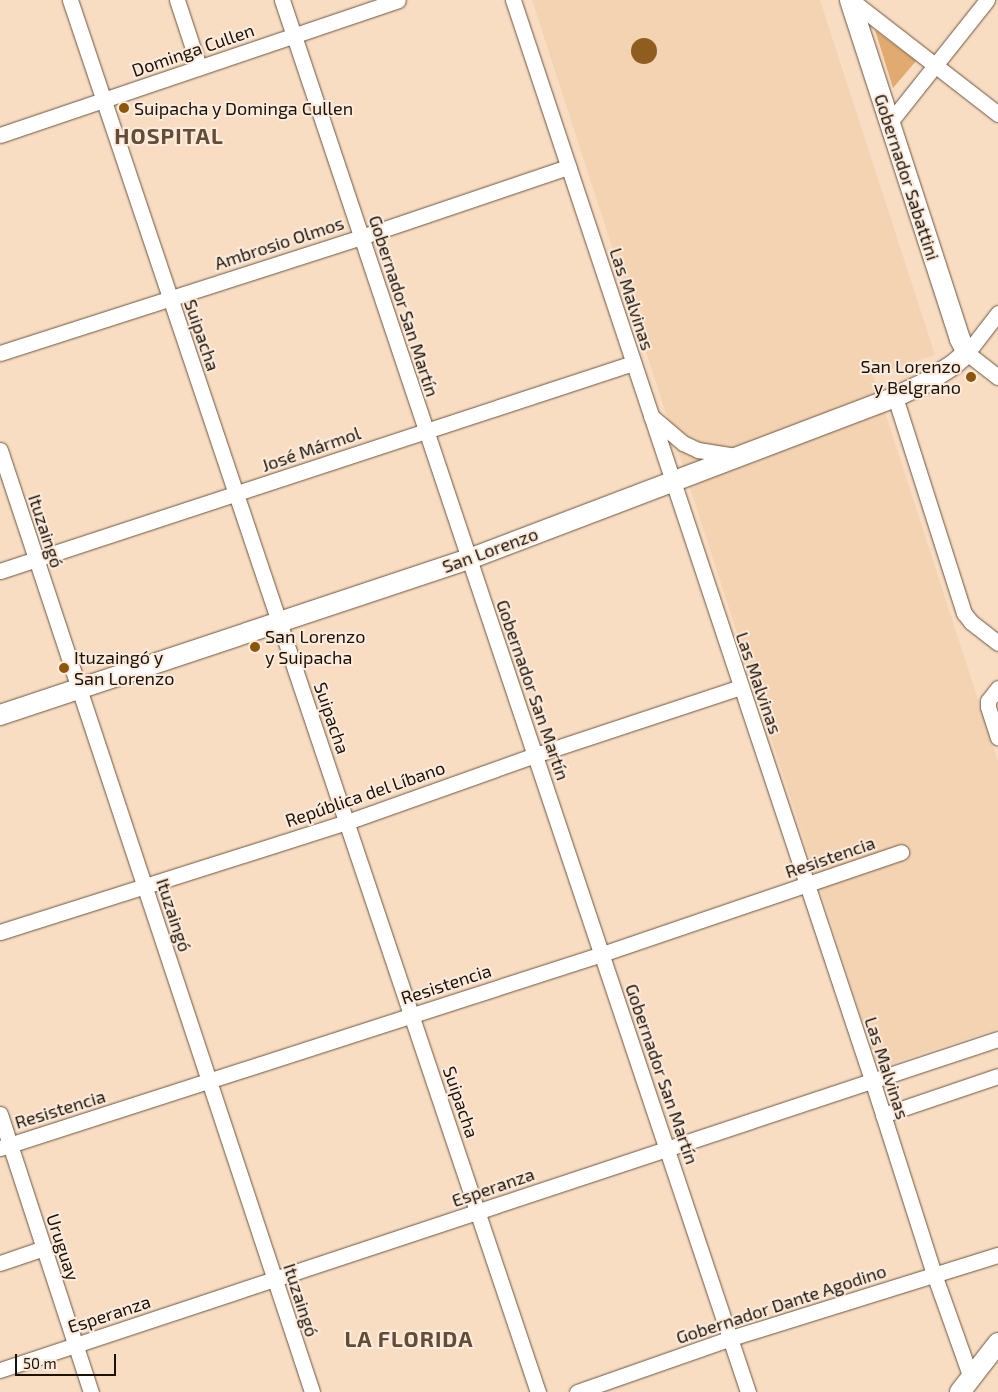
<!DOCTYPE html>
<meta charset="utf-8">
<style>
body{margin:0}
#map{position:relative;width:998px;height:1392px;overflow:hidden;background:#f8ddc3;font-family:"Exo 2",sans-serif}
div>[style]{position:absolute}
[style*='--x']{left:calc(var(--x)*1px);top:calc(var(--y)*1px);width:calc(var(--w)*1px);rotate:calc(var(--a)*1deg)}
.built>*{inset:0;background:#f4d3b3}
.green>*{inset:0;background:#e1aa71}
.building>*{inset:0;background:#905d21}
.round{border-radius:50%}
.roads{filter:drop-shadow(0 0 1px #6c553e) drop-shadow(0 0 1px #6c553e)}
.minor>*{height:15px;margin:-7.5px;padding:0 7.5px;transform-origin:7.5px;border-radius:7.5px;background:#fff}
.major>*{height:20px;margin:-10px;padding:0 10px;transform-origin:10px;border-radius:10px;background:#fff}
.dots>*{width:14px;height:14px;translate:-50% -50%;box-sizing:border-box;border:2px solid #fdecdd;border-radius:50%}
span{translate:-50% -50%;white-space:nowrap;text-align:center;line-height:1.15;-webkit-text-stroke:4px #fdecdd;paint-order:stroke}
.street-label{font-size:18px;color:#1a1108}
.poi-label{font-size:18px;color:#1a1108}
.left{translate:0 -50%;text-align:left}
.right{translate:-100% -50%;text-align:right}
.district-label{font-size:22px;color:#634d36;font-weight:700;letter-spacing:1px}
.scale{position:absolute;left:15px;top:1354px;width:101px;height:22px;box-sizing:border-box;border:2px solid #1a1108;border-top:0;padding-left:6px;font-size:15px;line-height:18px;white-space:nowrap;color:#1a1108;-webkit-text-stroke:4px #fdecdd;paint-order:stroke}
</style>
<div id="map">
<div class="built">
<div style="clip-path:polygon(532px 0,820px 0,935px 355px,873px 375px,998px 761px,998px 1029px,878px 1068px)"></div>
</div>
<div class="green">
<div style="clip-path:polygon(875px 30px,916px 61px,893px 88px)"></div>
</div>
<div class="building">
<div class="round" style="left:631px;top:38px;width:26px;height:26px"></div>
</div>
<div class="roads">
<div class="minor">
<div style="--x:70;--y:0;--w:1469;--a:71.42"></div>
<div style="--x:177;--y:0;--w:71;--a:71.8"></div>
<div style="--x:282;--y:0;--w:1468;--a:71.49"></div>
<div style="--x:513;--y:0;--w:1138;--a:71.61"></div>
<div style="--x:872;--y:1080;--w:204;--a:72.3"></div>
<div style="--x:934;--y:1274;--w:110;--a:70.4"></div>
<div style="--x:851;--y:0;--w:186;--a:37.8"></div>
<div style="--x:890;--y:122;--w:156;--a:-51.5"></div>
<div style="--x:0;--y:135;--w:420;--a:-18.7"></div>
<div style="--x:998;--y:313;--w:51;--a:127.8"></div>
<div style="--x:967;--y:353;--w:39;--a:38"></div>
<div style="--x:0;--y:353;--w:379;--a:-17.8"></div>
<div style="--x:361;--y:237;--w:219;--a:-18.7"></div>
<div style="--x:895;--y:397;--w:227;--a:72.3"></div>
<div style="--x:964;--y:613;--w:11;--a:52"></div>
<div style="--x:971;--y:622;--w:34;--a:38"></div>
<div style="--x:651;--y:416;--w:42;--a:40.2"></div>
<div style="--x:683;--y:443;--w:17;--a:25"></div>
<div style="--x:698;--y:450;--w:38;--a:9"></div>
<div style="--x:0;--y:450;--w:992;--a:71.67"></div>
<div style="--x:0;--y:571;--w:666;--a:-18.19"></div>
<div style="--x:998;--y:688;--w:16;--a:128"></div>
<div style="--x:988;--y:701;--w:6;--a:90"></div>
<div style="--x:988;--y:707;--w:32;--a:72"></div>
<div style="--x:0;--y:932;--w:364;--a:-17.6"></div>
<div style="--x:347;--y:822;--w:200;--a:-19.6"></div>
<div style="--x:535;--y:755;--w:217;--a:-18.3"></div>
<div style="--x:0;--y:1114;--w:293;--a:71.9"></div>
<div style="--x:883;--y:1115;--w:121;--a:-18.7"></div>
<div style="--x:0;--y:1148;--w:632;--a:-17.86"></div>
<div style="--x:602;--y:954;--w:316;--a:-18.8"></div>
<div style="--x:0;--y:1263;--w:46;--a:-18.8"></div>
<div style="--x:0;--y:1370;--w:1051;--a:-18.35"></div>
<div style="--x:577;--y:1392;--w:163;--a:-19.3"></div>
<div style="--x:731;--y:1338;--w:280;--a:-17.3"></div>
</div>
<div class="major">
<div style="--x:0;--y:715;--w:494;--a:-18.4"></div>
<div style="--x:469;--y:559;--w:456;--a:-20.8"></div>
<div style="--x:895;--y:397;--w:33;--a:-25"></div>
<div style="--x:925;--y:383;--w:33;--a:-33"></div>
<div style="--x:953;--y:365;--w:18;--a:-41"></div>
<div style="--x:967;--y:353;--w:16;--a:-117"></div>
<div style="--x:960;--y:339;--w:356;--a:-108"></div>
<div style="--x:960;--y:1392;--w:62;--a:-52.2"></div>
</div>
</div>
<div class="dots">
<div style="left:124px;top:108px;background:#8d560a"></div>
<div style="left:971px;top:377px;background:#8d560a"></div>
<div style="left:255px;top:647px;background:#8d560a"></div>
<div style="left:64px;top:668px;background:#8d560a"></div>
</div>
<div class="street-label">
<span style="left:193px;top:50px;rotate:-19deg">Dominga Cullen</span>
<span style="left:907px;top:177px;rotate:72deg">Gobernador Sabattini</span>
<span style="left:279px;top:243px;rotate:-18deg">Ambrosio Olmos</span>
<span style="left:632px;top:299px;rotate:72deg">Las Malvinas</span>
<span style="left:404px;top:306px;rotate:72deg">Gobernador San Martín</span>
<span style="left:202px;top:335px;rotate:71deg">Suipacha</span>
<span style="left:311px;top:449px;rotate:-19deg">José Mármol</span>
<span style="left:46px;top:531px;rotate:72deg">Ituzaingó</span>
<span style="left:490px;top:550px;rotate:-20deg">San Lorenzo</span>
<span style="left:759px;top:683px;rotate:71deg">Las Malvinas</span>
<span style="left:533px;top:690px;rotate:71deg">Gobernador San Martín</span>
<span style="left:332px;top:718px;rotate:71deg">Suipacha</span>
<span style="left:365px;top:794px;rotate:-19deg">República del Líbano</span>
<span style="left:830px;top:857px;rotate:-19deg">Resistencia</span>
<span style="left:174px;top:915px;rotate:72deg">Ituzaingó</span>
<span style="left:446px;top:984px;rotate:-18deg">Resistencia</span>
<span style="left:887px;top:1068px;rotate:72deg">Las Malvinas</span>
<span style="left:662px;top:1074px;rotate:71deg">Gobernador San Martín</span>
<span style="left:461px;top:1102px;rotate:71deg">Suipacha</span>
<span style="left:60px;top:1109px;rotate:-17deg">Resistencia</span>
<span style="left:493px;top:1187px;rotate:-19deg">Esperanza</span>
<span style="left:63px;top:1247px;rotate:72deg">Uruguay</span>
<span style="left:301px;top:1300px;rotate:72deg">Ituzaingó</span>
<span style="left:781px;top:1304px;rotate:-18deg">Gobernador Dante Agodino</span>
<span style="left:109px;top:1314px;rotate:-18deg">Esperanza</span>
</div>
<div class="poi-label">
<span class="left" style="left:134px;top:108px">Suipacha y Dominga Cullen</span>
<span class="right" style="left:961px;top:377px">San Lorenzo<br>y Belgrano</span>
<span class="left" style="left:265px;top:647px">San Lorenzo<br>y Suipacha</span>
<span class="left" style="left:74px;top:668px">Ituzaingó y<br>San Lorenzo</span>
</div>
<div class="district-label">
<span style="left:169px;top:136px">HOSPITAL</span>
<span style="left:409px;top:1339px">LA FLORIDA</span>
</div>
<div class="scale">50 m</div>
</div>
